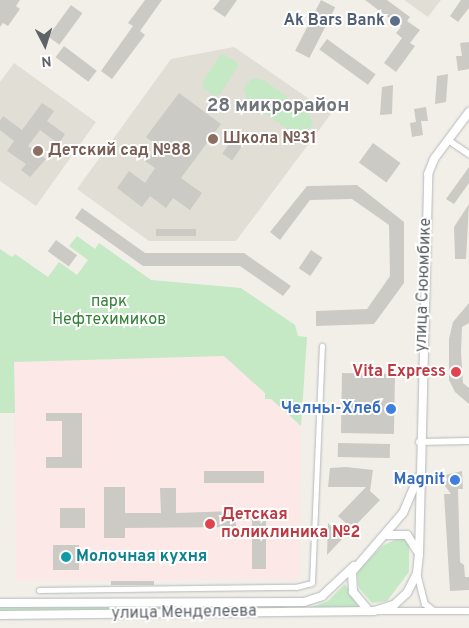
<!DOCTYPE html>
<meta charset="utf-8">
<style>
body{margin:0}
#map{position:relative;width:469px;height:628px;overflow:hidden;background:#f1efe8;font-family:Overpass,sans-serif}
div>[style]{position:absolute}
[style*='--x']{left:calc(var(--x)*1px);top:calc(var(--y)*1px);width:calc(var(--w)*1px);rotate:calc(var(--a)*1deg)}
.education>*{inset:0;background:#e1ded6}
.medical>*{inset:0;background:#fce8e6}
.green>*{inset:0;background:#c5e8c5}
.building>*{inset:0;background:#cccac5;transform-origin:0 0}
.roads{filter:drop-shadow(0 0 1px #b5b8bc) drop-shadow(0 0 1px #b5b8bc)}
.pedestrian>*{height:4.5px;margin:-2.25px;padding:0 2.25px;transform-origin:2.25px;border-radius:2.25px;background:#fff}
.minor>*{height:6px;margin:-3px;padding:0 3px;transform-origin:3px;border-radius:3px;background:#fff}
.tertiary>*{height:8px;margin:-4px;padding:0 4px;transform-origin:4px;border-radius:4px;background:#fff}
.dots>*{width:14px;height:14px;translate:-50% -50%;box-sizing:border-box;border:2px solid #fff;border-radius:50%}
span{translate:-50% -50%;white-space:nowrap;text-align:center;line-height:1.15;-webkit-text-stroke:4px #fff;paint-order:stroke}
.service-label{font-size:16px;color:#4e5e75;font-weight:700}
.right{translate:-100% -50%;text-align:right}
.education-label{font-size:16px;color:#785e54;font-weight:700}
.left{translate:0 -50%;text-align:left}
.street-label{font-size:16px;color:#5f6368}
.park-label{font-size:16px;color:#348238}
.health-label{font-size:16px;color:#be3a42;font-weight:700}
.shop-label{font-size:16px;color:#366cbe;font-weight:700}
.culture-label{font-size:16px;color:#0d838f;font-weight:700}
.quarter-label{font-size:19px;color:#70757a;font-weight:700}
.north{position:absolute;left:20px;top:20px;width:50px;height:50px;-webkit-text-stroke:4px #fff;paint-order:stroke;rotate:175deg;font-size:14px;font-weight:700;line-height:20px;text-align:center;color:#5f6368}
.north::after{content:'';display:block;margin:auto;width:18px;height:22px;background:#5f6368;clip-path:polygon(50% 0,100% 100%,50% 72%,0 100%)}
</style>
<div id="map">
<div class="education">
<div style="clip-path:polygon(404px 0,441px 0,428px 17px)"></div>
<div style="clip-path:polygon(234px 47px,331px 114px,236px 241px,149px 241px,77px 189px,171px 59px)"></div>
<div style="clip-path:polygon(14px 63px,96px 122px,36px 206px,0 181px,0 82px)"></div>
</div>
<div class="medical">
<div style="clip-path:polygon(224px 356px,301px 426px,299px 579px,16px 581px,14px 362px)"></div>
</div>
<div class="green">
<div style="clip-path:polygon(221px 54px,236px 61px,238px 66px,221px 93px,215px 96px,204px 89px,202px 83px)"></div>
<div style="clip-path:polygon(252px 78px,264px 80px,309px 114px,313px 123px,308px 132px,294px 134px,247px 100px,244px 88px)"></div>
<div style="clip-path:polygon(77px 236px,95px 249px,99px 243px,151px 280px,241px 288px,295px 325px,298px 336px,307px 337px,301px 426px,271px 399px,265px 399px,265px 393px,224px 356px,14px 362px,15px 413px,0 413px,0 249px,12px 257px,15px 254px,48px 277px,59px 262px,77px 275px,88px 260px,69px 246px)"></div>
<div style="clip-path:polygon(397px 539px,404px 539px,409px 545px,409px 572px,387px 601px,372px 603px,359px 588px,357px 572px,382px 546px)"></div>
<div style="clip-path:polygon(345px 584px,359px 608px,307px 609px,328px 601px)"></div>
<div style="clip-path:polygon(286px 604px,286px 608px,0 612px,0 607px)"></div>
</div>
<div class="building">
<div style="clip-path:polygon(0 0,20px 0,16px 6px,20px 9px,8px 26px,3px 23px,0 27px)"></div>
<div style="clip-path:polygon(145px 0,162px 0,140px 31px,145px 35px,112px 79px,101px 71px,133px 26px,128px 23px)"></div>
<div style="clip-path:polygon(220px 0,237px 0,225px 17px,213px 9px)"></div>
<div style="left:321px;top:0;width:16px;height:57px;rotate:27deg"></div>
<div style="clip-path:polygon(365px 0,387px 0,410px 17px,407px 21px,420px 30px,410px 43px,415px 46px,396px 72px,384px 63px,402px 38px,396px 33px,401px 27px)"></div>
<div style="clip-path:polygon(461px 0,469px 0,469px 8px,458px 22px,450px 16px)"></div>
<div style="left:71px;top:5px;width:14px;height:39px;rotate:36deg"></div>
<div style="left:327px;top:39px;width:60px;height:13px;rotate:36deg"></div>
<div style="clip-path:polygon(469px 42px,469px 69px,458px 71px,456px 56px,462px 56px,460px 43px)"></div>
<div style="left:64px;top:46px;width:41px;height:14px;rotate:37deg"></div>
<div style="clip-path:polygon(448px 74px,446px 102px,435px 104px,437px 76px)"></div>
<div style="clip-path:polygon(393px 85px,392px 114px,380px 115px,382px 87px)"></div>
<div style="clip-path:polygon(179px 93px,221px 124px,181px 178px,202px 193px,190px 210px,173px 198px,166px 208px,150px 196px,142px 207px,117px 188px,129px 171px,145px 183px,155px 168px,145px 161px,159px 147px,146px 137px)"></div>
<div style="clip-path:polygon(42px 103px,54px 111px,47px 121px,65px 134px,59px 144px,40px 130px,28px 146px,46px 159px,30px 177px,21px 170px,26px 164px,7px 151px,14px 141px,0 130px,0 121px,3px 116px,22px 130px)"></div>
<div style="clip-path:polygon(426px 107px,428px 121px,421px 121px,423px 135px,412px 137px,410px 123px,416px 122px,414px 109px)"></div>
<div style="left:236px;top:134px;width:12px;height:24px;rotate:35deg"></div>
<div style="left:373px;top:143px;width:34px;height:24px;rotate:36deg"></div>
<div style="clip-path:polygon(469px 167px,469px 183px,454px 204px,446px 199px)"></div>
<div style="clip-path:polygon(357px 185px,404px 222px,404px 283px,374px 324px,316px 326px,316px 311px,367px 309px,390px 276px,389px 225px,352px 199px,310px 200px,280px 240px,270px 232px,307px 186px)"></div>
<div style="clip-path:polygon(469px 204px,466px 259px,455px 259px,454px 227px)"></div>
<div style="clip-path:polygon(82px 208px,145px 253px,244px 253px,291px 286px,283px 296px,240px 266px,143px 266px,75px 218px)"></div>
<div style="left:196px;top:229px;width:7px;height:40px;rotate:90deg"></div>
<div style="left:56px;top:240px;width:26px;height:14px;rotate:36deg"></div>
<div style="left:311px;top:250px;width:14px;height:22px;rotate:34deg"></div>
<div style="clip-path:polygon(469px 303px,469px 323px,462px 327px,461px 352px,463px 383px,469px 388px,469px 404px,455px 392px,449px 380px,449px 339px,453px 322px)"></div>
<div style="left:342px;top:373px;width:53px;height:60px;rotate:1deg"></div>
<div style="clip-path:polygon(46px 413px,82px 413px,82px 468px,46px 468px,46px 457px,62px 457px,62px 421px,46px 421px)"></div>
<div style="left:338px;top:443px;width:52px;height:14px;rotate:1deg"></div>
<div style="clip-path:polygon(346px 467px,373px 470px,370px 491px,380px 500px,352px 529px,338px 516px,366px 487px,328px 487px,330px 468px)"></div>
<div style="left:204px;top:471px;width:60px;height:12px"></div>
<div style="clip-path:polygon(462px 471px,463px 489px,458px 489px,460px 562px,464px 565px,465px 577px,469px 577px,469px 590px,450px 591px,444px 494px,451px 494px,445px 486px,445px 475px)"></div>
<div style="clip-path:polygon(104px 487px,125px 487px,125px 513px,161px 513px,160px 488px,176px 488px,176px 513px,266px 510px,266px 569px,252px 569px,252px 520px,236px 520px,236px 527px,125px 528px,125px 538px,104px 538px)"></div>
<div style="left:85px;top:508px;width:20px;height:25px;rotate:90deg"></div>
<div style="clip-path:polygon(328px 523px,343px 538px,327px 555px)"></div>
<div style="left:53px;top:545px;width:26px;height:25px"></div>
<div style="left:111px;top:581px;width:43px;height:4px"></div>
</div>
<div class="roads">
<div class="pedestrian">
<div style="--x:39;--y:590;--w:257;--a:-0.7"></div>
<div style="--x:296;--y:587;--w:16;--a:-14"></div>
<div style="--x:312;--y:583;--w:237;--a:-87.6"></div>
</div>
<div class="minor">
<div style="--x:448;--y:140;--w:25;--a:34"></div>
<div style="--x:419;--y:442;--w:50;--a:-1.1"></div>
<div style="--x:417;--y:573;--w:32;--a:76"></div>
<div style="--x:425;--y:604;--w:11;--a:38"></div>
<div style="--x:378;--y:611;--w:91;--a:0"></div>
</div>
<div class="tertiary">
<div style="--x:385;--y:535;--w:22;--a:0"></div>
<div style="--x:407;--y:535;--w:20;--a:57"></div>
<div style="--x:0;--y:603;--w:304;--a:-0.2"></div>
<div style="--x:304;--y:602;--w:19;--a:-18"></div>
<div style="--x:322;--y:596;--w:44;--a:-43.2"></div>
<div style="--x:369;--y:611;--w:25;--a:-130"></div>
<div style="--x:353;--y:592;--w:20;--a:-93"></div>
<div style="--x:352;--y:572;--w:78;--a:-49.2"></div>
<div style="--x:403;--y:513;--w:39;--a:-67"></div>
<div style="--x:0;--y:615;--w:374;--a:-0.6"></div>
<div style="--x:374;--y:611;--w:22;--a:-18"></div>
<div style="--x:395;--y:604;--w:16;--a:-43"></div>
<div style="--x:407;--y:593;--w:22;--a:-63"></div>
<div style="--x:417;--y:573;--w:18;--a:-84"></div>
<div style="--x:419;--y:555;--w:381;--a:-88.6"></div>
<div style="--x:428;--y:174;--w:16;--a:-68"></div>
<div style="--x:434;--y:159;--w:59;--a:-53.3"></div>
</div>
</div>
<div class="dots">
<div style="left:395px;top:21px;background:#5c6f8a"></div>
<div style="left:213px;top:139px;background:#8d6e63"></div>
<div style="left:38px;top:151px;background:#8d6e63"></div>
<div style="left:456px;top:372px;background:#e0444e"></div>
<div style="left:391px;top:409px;background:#3f7fe0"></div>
<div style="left:455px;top:480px;background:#3f7fe0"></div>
<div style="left:210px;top:524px;background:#e0444e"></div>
<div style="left:66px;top:557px;background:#0f9aa8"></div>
</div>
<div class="service-label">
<span class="right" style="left:385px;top:21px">Ak Bars Bank</span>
</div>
<div class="education-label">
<span class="left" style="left:223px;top:139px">Школа №31</span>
<span class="left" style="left:48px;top:151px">Детский сад №88</span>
</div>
<div class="street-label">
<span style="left:424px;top:285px;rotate:-88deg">улица Сююмбике</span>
<span style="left:184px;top:613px;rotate:-1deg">улица Менделеева</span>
</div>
<div class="park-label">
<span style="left:109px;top:311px">парк<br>Нефтехимиков</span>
</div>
<div class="health-label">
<span class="right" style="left:446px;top:372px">Vita Express</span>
<span class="left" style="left:221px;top:524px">Детская<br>поликлиника №2</span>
</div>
<div class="shop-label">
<span class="right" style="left:381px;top:409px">Челны-Хлеб</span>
<span class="right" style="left:445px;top:480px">Magnit</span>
</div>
<div class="culture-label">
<span class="left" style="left:76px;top:557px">Молочная кухня</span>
</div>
<div class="quarter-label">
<span style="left:278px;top:107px">28 микрорайон</span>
</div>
<div class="north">N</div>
</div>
